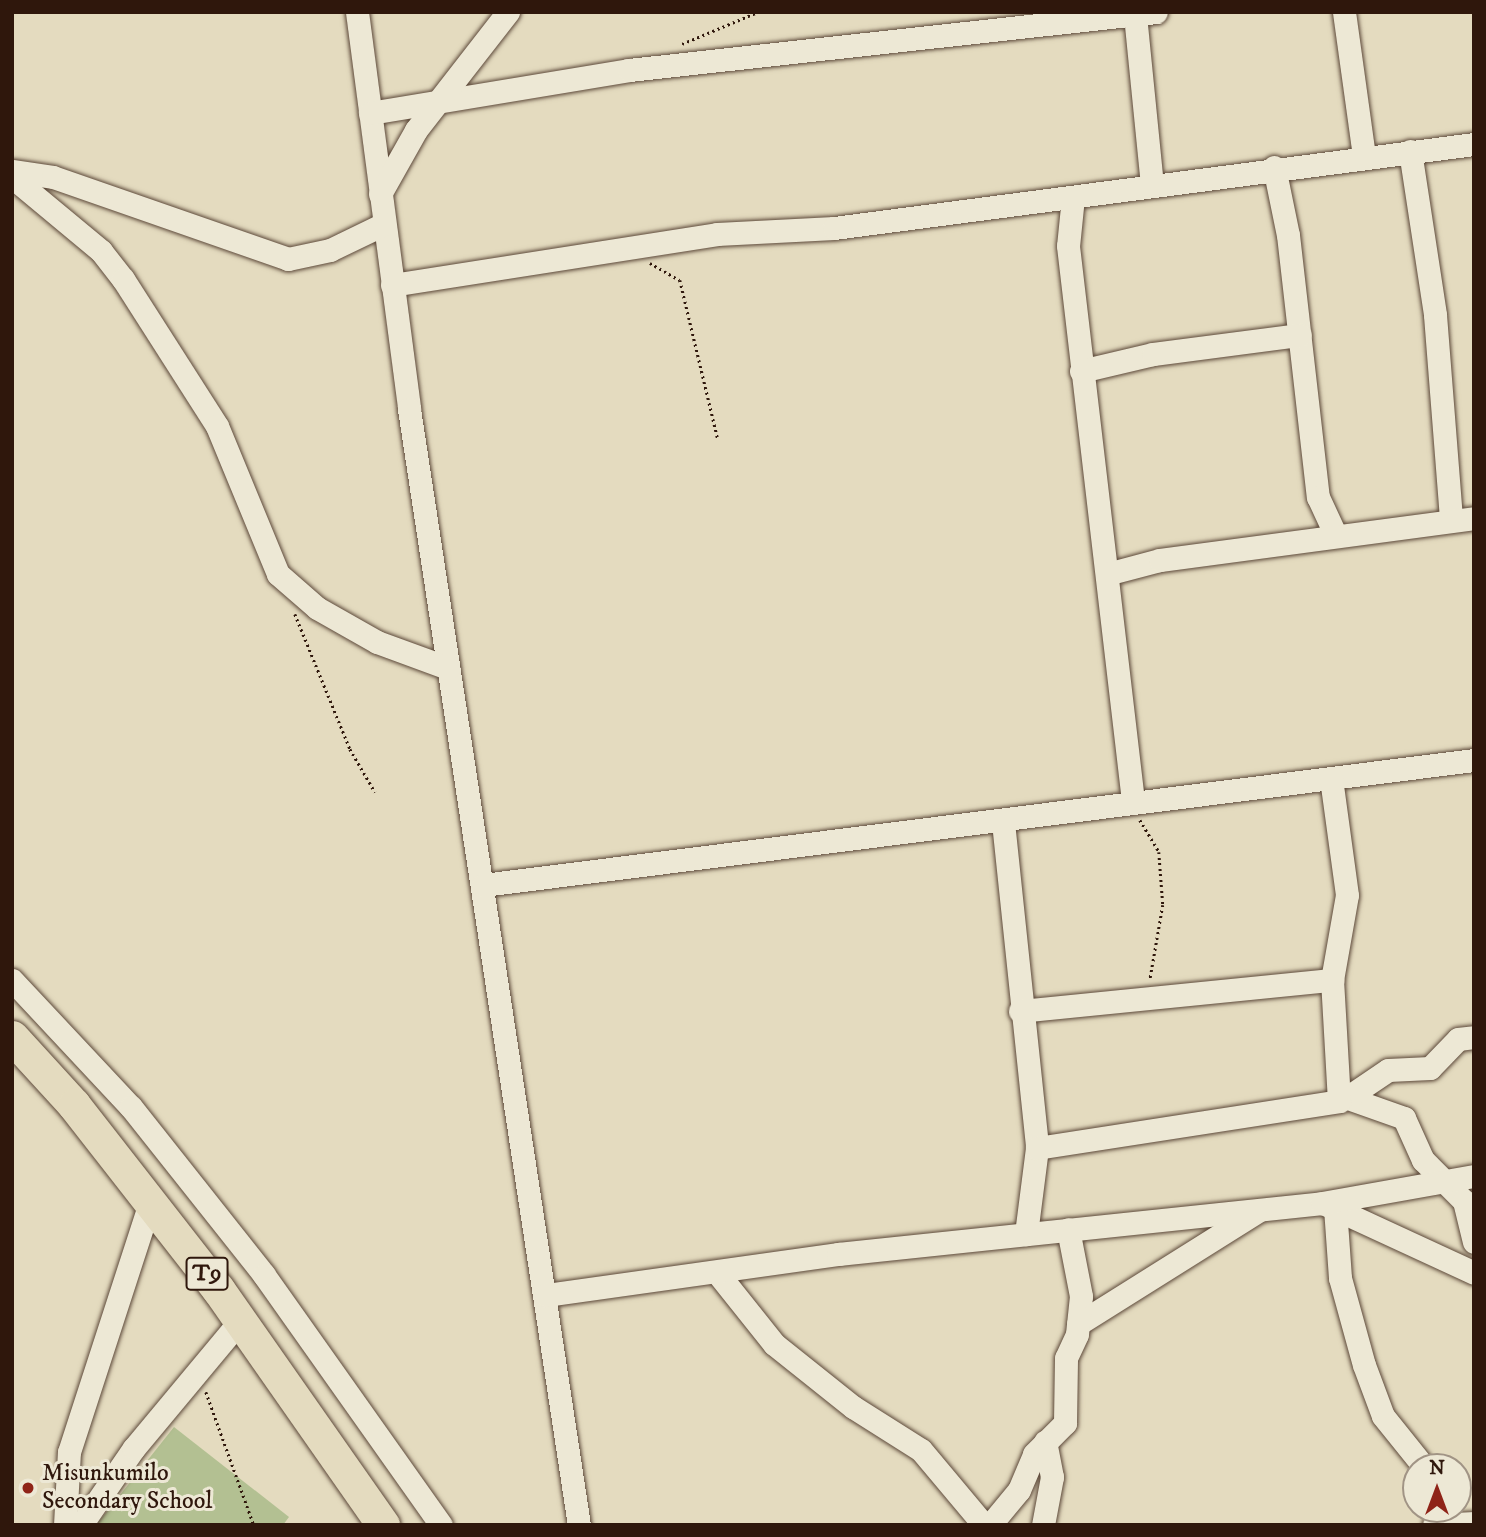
<!DOCTYPE html>
<style>
body{margin:0}
#map{position:relative;width:1486px;height:1537px;overflow:hidden;background:#e4dbbf;font-family:"IM FELL DW Pica",serif}
div>[style]{position:absolute}
[style*='--x']{left:calc(var(--x)*1px);top:calc(var(--y)*1px);width:calc(var(--w)*1px);rotate:calc(var(--a)*1deg)}
.green>*{inset:0;background:#b3c092}
.path>*{height:2.5px;margin-top:-1.25px;transform-origin:0;background:repeating-linear-gradient(90deg,#2f170c 0 2px,transparent 0 5.5px)}
.roads{filter:drop-shadow(0 0 2px #5c4839) drop-shadow(0 0 2px #5c4839)}
.minor>*{height:23px;margin:-11.5px;padding:0 11.5px;transform-origin:11.5px;border-radius:11.5px;background:#ede8d5}
.highway>*{height:33px;margin:-16.5px;padding:0 16.5px;transform-origin:16.5px;border-radius:16.5px;background:#e4dbbf}
.dots>*{width:19px;height:19px;translate:-50% -50%;box-sizing:border-box;border:4px solid #ede8d5;border-radius:50%}
span{translate:-50% -50%;white-space:nowrap;text-align:center;line-height:1.15;-webkit-text-stroke:6px #ede8d5;paint-order:stroke}
.shield-label span{padding:2px 5px;background:#ede8d5;border:2px solid;border-radius:5px;-webkit-text-stroke-width:0}
.shield-label{font-size:23px;color:#2f170c;font-weight:700}
.poi-label{font-size:24px;color:#2f170c}
.left{translate:0 -50%;text-align:left}
.frame{position:absolute;inset:0;border:14px solid #2f170c;pointer-events:none}
.north{position:absolute;left:1402px;top:1453px;width:70px;height:70px;box-sizing:border-box;background:#ede8d5;border:2px solid #a19485;border-radius:50%;rotate:0deg;font-size:19px;font-weight:700;line-height:28px;text-align:center;color:#2f170c}
.north::after{content:'';display:block;margin:auto;width:24px;height:32px;background:#8f2418;clip-path:polygon(50% 0,100% 100%,50% 72%,0 100%)}
</style>
<div id="map">
<div class="green">
<div style="clip-path:polygon(174px 1427px,289px 1517px,283px 1525px,96px 1525px)"></div>
</div>
<div class="path">
<div style="--x:682;--y:44;--w:82;--a:-22.8"></div>
<div style="--x:650;--y:263;--w:34;--a:30"></div>
<div style="--x:680;--y:280;--w:163;--a:76.6"></div>
<div style="--x:295;--y:614;--w:146;--a:67.8"></div>
<div style="--x:350;--y:749;--w:50;--a:59.8"></div>
<div style="--x:1140;--y:820;--w:37;--a:59"></div>
<div style="--x:1159;--y:852;--w:53;--a:85.7"></div>
<div style="--x:1163;--y:905;--w:76;--a:99.8"></div>
<div style="--x:206;--y:1392;--w:141;--a:70.2"></div>
</div>
<div class="roads">
<div class="minor">
<div style="--x:357;--y:12;--w:400;--a:82.5"></div>
<div style="--x:409;--y:409;--w:1129;--a:81.34"></div>
<div style="--x:1344;--y:12;--w:146;--a:82.1"></div>
<div style="--x:1135;--y:15;--w:171;--a:84.3"></div>
<div style="--x:370;--y:113;--w:263;--a:-9.4"></div>
<div style="--x:629;--y:70;--w:530;--a:-6.28"></div>
<div style="--x:1410;--y:151;--w:166;--a:81.3"></div>
<div style="--x:1435;--y:315;--w:206;--a:85.5"></div>
<div style="--x:1274;--y:167;--w:69;--a:78.4"></div>
<div style="--x:1288;--y:235;--w:264;--a:83.5"></div>
<div style="--x:1318;--y:497;--w:43;--a:65.2"></div>
<div style="--x:12;--y:171;--w:41;--a:8.3"></div>
<div style="--x:53;--y:177;--w:249;--a:19.2"></div>
<div style="--x:288;--y:259;--w:43;--a:-12.1"></div>
<div style="--x:330;--y:250;--w:60;--a:-25.7"></div>
<div style="--x:12;--y:177;--w:116;--a:39.7"></div>
<div style="--x:101;--y:251;--w:36;--a:52"></div>
<div style="--x:123;--y:279;--w:174;--a:57.4"></div>
<div style="--x:217;--y:426;--w:160;--a:67.6"></div>
<div style="--x:278;--y:574;--w:52;--a:41.1"></div>
<div style="--x:317;--y:608;--w:69;--a:29.5"></div>
<div style="--x:377;--y:642;--w:76;--a:20.1"></div>
<div style="--x:380;--y:194;--w:73;--a:-60.6"></div>
<div style="--x:416;--y:130;--w:150;--a:-52.1"></div>
<div style="--x:1073;--y:197;--w:49;--a:95.8"></div>
<div style="--x:1068;--y:246;--w:559;--a:83.32"></div>
<div style="--x:392;--y:285;--w:329;--a:-8.9"></div>
<div style="--x:717;--y:234;--w:117;--a:-2.9"></div>
<div style="--x:834;--y:228;--w:645;--a:-7.48"></div>
<div style="--x:1081;--y:371;--w:74;--a:-13.3"></div>
<div style="--x:1153;--y:354;--w:148;--a:-7.4"></div>
<div style="--x:1107;--y:574;--w:55;--a:-14.8"></div>
<div style="--x:1160;--y:560;--w:317;--a:-7.6"></div>
<div style="--x:1003;--y:822;--w:328;--a:84"></div>
<div style="--x:1037;--y:1148;--w:87;--a:97.3"></div>
<div style="--x:483;--y:885;--w:999;--a:-7.19"></div>
<div style="--x:12;--y:980;--w:174;--a:46.9"></div>
<div style="--x:131;--y:1107;--w:214;--a:51.6"></div>
<div style="--x:264;--y:1275;--w:306;--a:54.7"></div>
<div style="--x:1020;--y:1011;--w:314;--a:-5.7"></div>
<div style="--x:1342;--y:1096;--w:66;--a:19.5"></div>
<div style="--x:1404;--y:1118;--w:46;--a:65.7"></div>
<div style="--x:1423;--y:1160;--w:58;--a:45"></div>
<div style="--x:1464;--y:1201;--w:42;--a:76.3"></div>
<div style="--x:1348;--y:1097;--w:48;--a:-34"></div>
<div style="--x:1388;--y:1070;--w:42;--a:-2.7"></div>
<div style="--x:1430;--y:1068;--w:40;--a:-46"></div>
<div style="--x:1458;--y:1039;--w:16;--a:-7"></div>
<div style="--x:1037;--y:1148;--w:306;--a:-8.8"></div>
<div style="--x:1339;--y:1101;--w:121;--a:-93.3"></div>
<div style="--x:1332;--y:980;--w:86;--a:-80"></div>
<div style="--x:1347;--y:895;--w:118;--a:-97.8"></div>
<div style="--x:1325;--y:1204;--w:164;--a:24.8"></div>
<div style="--x:1335;--y:1208;--w:70;--a:85.9"></div>
<div style="--x:1340;--y:1278;--w:90;--a:74.6"></div>
<div style="--x:1364;--y:1365;--w:54;--a:69.6"></div>
<div style="--x:1383;--y:1416;--w:65;--a:51.2"></div>
<div style="--x:719;--y:1275;--w:88;--a:51.4"></div>
<div style="--x:774;--y:1344;--w:101;--a:38.6"></div>
<div style="--x:853;--y:1407;--w:80;--a:32.3"></div>
<div style="--x:921;--y:1450;--w:98;--a:50"></div>
<div style="--x:546;--y:1295;--w:295;--a:-8"></div>
<div style="--x:838;--y:1254;--w:487;--a:-6"></div>
<div style="--x:1322;--y:1203;--w:154;--a:-10.1"></div>
<div style="--x:1078;--y:1324;--w:213;--a:-32.1"></div>
<div style="--x:65;--y:1525;--w:73;--a:-86.9"></div>
<div style="--x:69;--y:1452;--w:263;--a:-72"></div>
<div style="--x:81;--y:1525;--w:93;--a:-55.5"></div>
<div style="--x:134;--y:1448;--w:165;--a:-50.2"></div>
<div style="--x:990;--y:1525;--w:45;--a:-50.4"></div>
<div style="--x:1019;--y:1490;--w:39;--a:-67"></div>
<div style="--x:1034;--y:1454;--w:44;--a:-45"></div>
<div style="--x:1065;--y:1423;--w:65;--a:-89.1"></div>
<div style="--x:1066;--y:1358;--w:26;--a:-65"></div>
<div style="--x:1077;--y:1334;--w:38;--a:-84"></div>
<div style="--x:1081;--y:1296;--w:68;--a:-101"></div>
<div style="--x:1043;--y:1525;--w:49;--a:-79.4"></div>
<div style="--x:1052;--y:1477;--w:36;--a:-101"></div>
<div style="--x:1434;--y:1525;--w:40;--a:-2.9"></div>
</div>
<div class="highway">
<div style="--x:12;--y:1037;--w:92;--a:47.6"></div>
<div style="--x:74;--y:1105;--w:234;--a:52"></div>
<div style="--x:218;--y:1289;--w:288;--a:55"></div>
</div>
</div>
<div class="dots">
<div style="left:28px;top:1488px;background:#8f2418"></div>
</div>
<div class="shield-label">
<span style="left:207px;top:1274px">T9</span>
</div>
<div class="poi-label">
<span class="left" style="left:42px;top:1488px">Misunkumilo<br>Secondary School</span>
</div>
<div class="frame"></div>
<div class="north">N</div>
</div>
